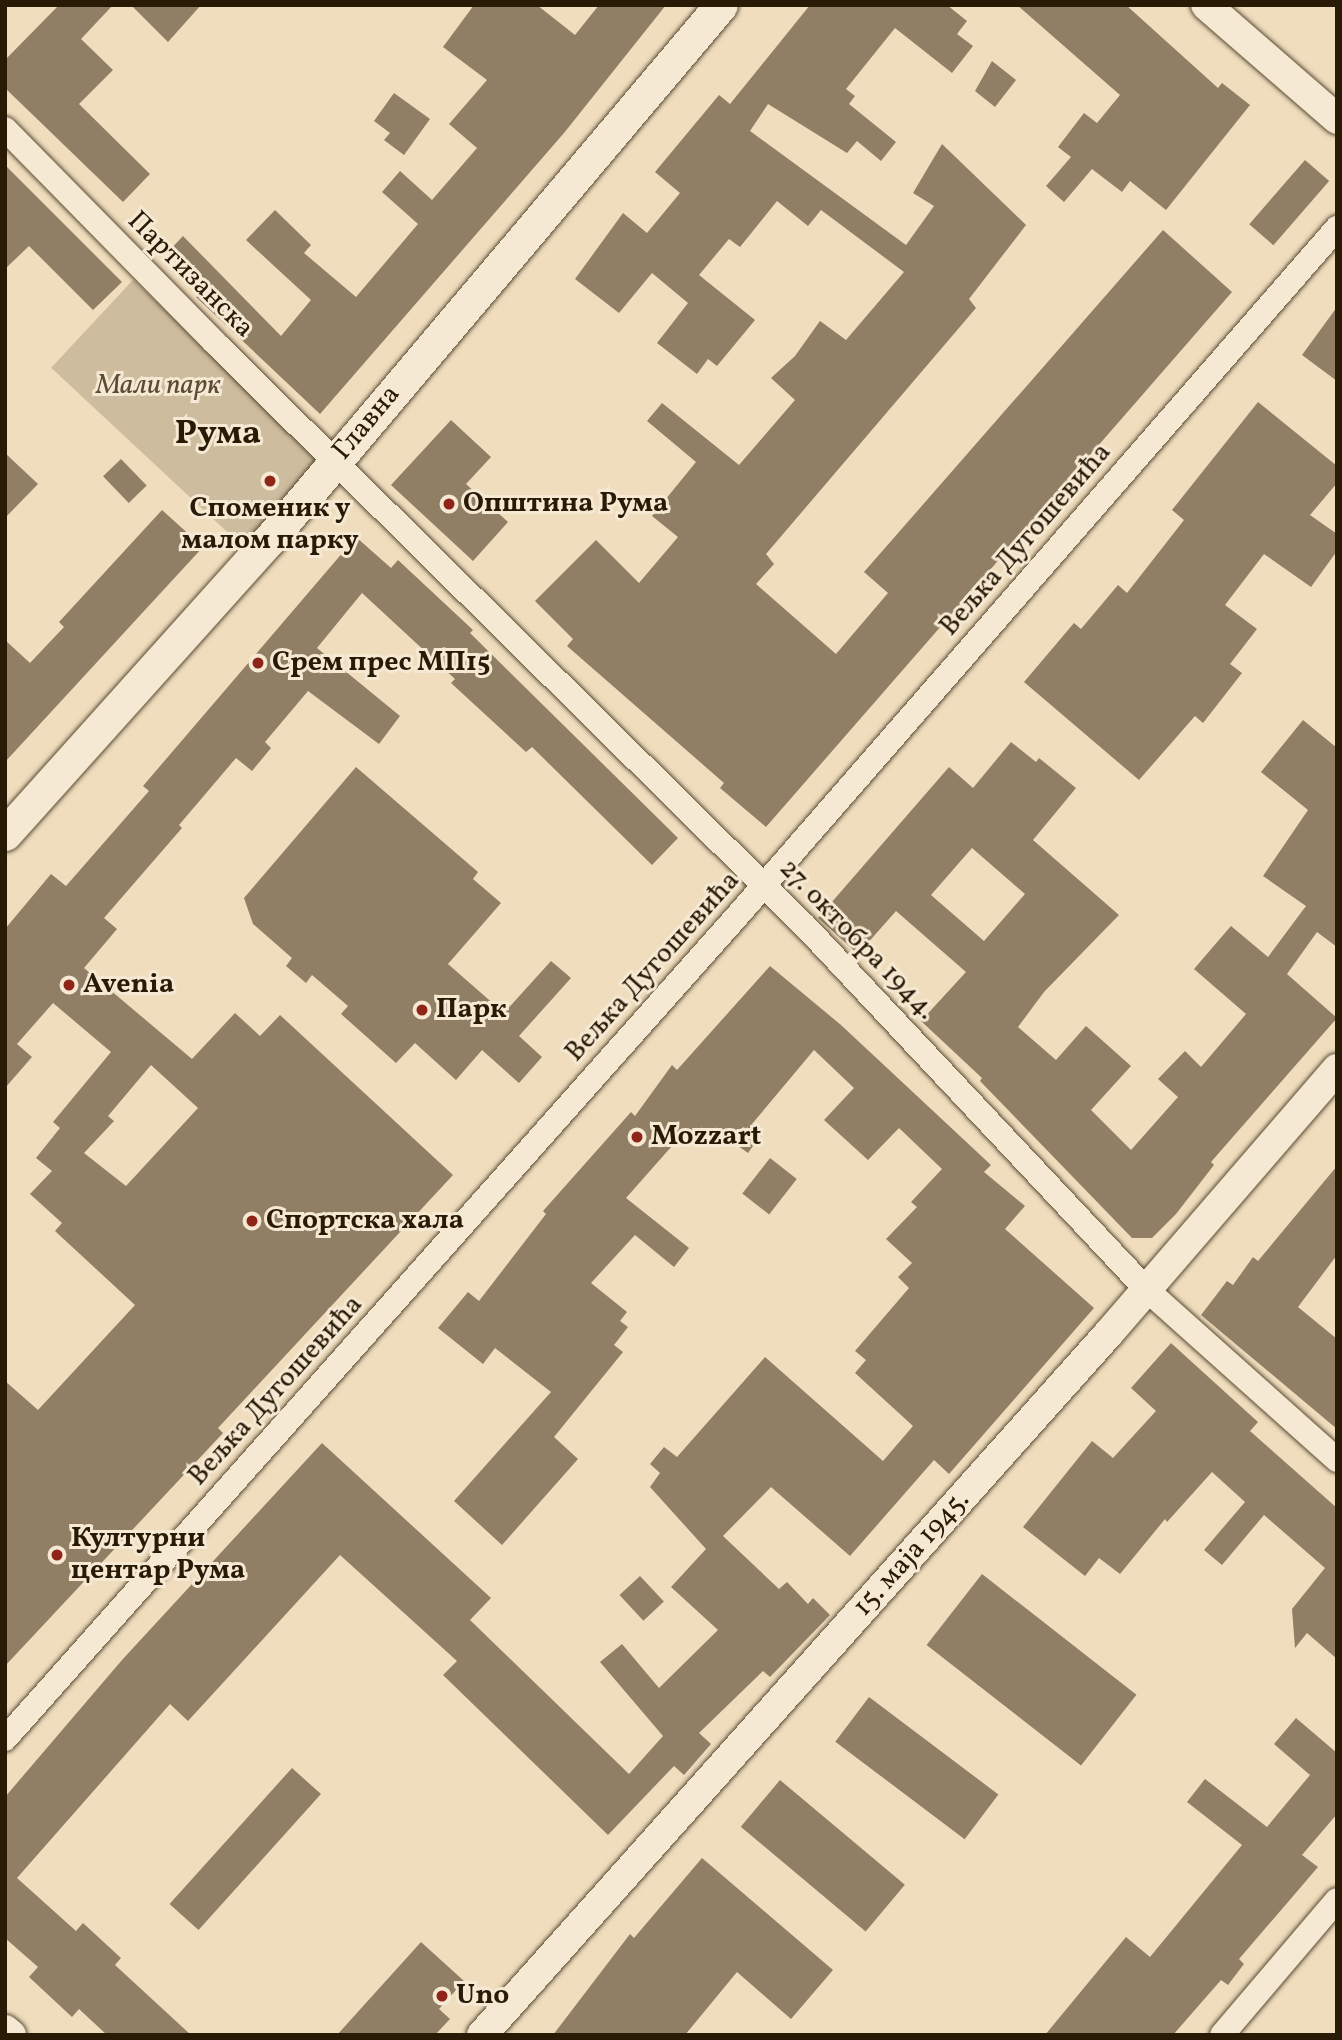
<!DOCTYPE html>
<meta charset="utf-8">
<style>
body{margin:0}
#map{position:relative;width:1342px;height:2040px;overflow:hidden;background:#efddbd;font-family:Vollkorn,serif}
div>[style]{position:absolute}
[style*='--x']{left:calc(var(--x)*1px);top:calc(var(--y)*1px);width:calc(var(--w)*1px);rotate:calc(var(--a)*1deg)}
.green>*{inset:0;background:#cdbc9e;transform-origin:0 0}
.building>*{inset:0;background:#907f65;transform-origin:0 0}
.roads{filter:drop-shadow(0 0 2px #5a4b33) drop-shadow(0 0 2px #5a4b33)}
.minor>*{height:24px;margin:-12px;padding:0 12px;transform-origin:12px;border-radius:12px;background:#f5e9d4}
.tertiary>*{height:30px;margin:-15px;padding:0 15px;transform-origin:15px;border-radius:15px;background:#f5e9d4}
.secondary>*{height:33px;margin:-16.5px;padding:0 16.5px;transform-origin:16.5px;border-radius:16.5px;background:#f5e9d4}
.dots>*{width:19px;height:19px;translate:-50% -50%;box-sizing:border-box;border:4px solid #f5e9d4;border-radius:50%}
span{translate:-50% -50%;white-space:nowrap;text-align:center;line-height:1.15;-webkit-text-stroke:6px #f5e9d4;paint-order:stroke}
.street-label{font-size:28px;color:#291a05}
.park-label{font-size:28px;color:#5a4b33;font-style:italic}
.poi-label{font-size:28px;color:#291a05;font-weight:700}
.left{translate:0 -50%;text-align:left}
.district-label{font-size:35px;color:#291a05;font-weight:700}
.frame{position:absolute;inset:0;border:7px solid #291a05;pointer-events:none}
</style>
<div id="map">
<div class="green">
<div style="left:133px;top:280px;width:265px;height:120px;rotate:43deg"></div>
</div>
<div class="building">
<div style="clip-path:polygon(59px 5px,113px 5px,81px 39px,113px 70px,79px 104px,150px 174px,123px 202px,5px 88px,5px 60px)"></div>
<div style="clip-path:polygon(131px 5px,201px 5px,168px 42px)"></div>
<div style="clip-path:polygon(474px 5px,537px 5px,575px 35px,599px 5px,666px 5px,564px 133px,320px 414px,196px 297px,204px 290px,167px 253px,183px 236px,281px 336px,311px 300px,246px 240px,275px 210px,311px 245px,304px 253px,356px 297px,418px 224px,382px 192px,400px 171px,432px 200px,477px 148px,449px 124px,487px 80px,443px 47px)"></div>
<div style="clip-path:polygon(810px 5px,947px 5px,967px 21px,957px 34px,973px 46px,952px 73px,895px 28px,846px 89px,855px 96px,849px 104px,896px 142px,881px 161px,857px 141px,847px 153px,768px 104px,750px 131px,906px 245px,934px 206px,913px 193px,942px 144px,1026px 225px,969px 299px,976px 308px,766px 554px,774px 564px,756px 584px,836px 654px,888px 593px,864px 572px,1163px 230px,1232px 292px,766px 827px,720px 788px,724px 783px,567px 646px,573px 639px,535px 601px,596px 540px,639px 583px,678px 537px,652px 516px,696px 462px,647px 421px,662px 403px,739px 465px,795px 400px,771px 378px,795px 356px,820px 321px,846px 340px,904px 272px,821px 210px,808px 226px,777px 201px,740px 247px,729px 239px,699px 275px,755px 320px,717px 366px,708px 359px,697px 374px,657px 343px,688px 303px,652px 273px,619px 313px,575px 279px,623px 213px,647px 233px,680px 193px,655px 172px,719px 95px,730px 104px)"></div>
<div style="clip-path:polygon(1017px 5px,1126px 5px,1218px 88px,1222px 83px,1250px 105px,1166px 210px,1130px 181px,1122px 192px,1092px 169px,1064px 202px,1046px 186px,1071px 157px,1058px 147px,1084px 113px,1097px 123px,1120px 95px)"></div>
<div style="clip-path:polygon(992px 61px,1016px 80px,995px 107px,975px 91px)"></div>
<div style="clip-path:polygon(394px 93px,430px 119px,404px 155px,384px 140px,390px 133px,374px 121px)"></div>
<div style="left:1305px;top:160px;width:32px;height:85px;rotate:41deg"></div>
<div style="clip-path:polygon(5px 165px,122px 282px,93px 310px,29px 246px,5px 269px)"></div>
<div style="clip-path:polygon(1337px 307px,1337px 381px,1302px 355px)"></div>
<div style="clip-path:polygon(1258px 402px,1337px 466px,1337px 483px,1310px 515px,1337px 534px,1337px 551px,1311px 587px,1264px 554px,1225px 605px,1257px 629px,1230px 664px,1242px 673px,1203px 723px,1195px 716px,1139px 780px,1024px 682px,1074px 623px,1081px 629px,1118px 585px,1127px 593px,1184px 520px,1172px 510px)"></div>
<div style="clip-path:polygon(451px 420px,491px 457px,466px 484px,508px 522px,473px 561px,391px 485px)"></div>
<div style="clip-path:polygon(5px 453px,38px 484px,5px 518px)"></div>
<div style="left:121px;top:459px;width:37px;height:25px;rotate:46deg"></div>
<div style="clip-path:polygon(162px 510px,203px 547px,5px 762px,5px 640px,30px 663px,64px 627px,59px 622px)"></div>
<div style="clip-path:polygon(evenodd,356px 537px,391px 568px,398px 560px,473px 630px,470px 633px,678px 838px,652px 865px,532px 747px,526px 752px,451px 683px,455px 679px,362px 593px,317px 648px,400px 716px,379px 744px,308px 691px,265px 742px,271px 748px,252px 771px,236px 758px,179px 825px,182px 828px,104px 918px,117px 929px,84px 968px,192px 1059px,235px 1013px,260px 1036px,280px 1015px,453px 1175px,218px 1428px,223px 1433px,5px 1666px,5px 1381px,38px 1410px,135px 1305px,55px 1231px,62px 1223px,30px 1194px,52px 1171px,36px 1158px,60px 1128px,53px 1122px,111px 1052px,53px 1003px,17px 1044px,32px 1057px,5px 1088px,5px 929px,51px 874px,66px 886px,149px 791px,143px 786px,356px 537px,151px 1065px,198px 1108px,126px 1186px,84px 1153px,114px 1121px,108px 1116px,151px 1065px)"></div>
<div style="clip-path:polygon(evenodd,1303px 720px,1337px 748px,1337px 947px,1317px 932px,1287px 974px,1337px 1018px,1211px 1162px,1214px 1165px,1176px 1214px,1152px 1238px,1132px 1238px,980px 1081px,982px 1078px,921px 1021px,966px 972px,896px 911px,858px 954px,818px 918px,949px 767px,973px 788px,1011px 742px,1036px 762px,1039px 758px,1076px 788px,1033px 840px,1119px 915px,1044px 992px,1018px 1027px,1056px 1060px,1086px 1026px,1131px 1066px,1091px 1110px,1131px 1150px,1178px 1097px,1158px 1079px,1185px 1051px,1201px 1067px,1246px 1014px,1194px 969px,1231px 926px,1268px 957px,1306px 906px,1263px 876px,1308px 810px,1261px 772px,1303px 720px,972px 848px,1025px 894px,984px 941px,931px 895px,972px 848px)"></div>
<div style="clip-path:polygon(356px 767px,478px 872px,473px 879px,501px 903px,448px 964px,504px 1013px,551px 961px,571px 978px,519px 1036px,542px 1057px,519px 1083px,482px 1050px,456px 1080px,415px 1043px,396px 1063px,341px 1014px,348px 1006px,312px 975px,306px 983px,286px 966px,292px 958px,253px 924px,244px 898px)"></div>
<div style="clip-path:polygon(770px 966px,841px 1025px,991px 1165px,984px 1172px,1025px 1206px,1005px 1229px,1094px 1308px,949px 1474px,934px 1460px,850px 1556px,771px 1487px,723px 1536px,779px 1589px,787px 1582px,808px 1604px,813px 1598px,830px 1615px,770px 1677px,763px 1671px,699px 1733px,711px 1744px,684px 1775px,674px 1766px,608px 1835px,443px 1675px,457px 1661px,340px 1555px,188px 1721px,170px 1704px,17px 1878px,76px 1931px,83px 1923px,121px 1958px,115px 1965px,191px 2035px,107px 2035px,79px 2009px,72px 2017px,29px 1977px,38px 1967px,5px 1938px,5px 1797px,122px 1660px,322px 1443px,491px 1598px,470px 1620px,629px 1774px,663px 1736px,600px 1662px,622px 1644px,659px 1688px,718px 1630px,671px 1587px,706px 1549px,650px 1487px,660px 1473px,650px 1464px,664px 1447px,677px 1457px,765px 1357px,883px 1461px,913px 1426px,855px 1373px,866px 1360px,855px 1351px,909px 1288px,898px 1277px,912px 1263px,886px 1239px,917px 1207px,911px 1202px,942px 1169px,899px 1128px,868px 1160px,824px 1120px,854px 1088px,814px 1050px,752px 1124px,763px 1132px,748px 1153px,713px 1128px,704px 1141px,687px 1129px,626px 1198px,689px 1248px,674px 1267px,635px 1235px,591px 1283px,627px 1312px,620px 1321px,628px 1327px,614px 1345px,623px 1352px,554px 1437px,578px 1459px,502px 1545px,454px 1501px,551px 1392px,495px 1348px,483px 1364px,438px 1328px,468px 1292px,479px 1301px,546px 1214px,543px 1211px,631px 1112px,635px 1116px,672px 1065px,677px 1070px)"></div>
<div style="left:770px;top:1158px;width:34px;height:45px;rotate:38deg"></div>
<div style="clip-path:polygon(1337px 1166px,1337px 1255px,1298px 1307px,1337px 1339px,1337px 1429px,1201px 1315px,1227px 1281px,1233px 1285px,1253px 1257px,1258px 1261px)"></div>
<div style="clip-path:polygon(1171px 1343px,1258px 1422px,1250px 1431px,1337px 1508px,1337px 1659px,1307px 1633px,1295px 1648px,1292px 1609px,1325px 1568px,1264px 1515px,1222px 1565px,1204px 1550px,1245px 1502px,1212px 1472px,1167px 1522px,1165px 1519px,1120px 1574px,1099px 1558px,1085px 1576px,1023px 1527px,1092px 1441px,1113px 1458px,1156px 1411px,1131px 1388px)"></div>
<div style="left:982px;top:1574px;width:196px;height:90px;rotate:38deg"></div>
<div style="left:640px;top:1576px;width:35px;height:28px;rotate:47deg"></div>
<div style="left:869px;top:1697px;width:162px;height:56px;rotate:37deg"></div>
<div style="clip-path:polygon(1296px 1718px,1337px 1753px,1337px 1814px,1302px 1855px,1318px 1867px,1239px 1959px,1244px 1964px,1228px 1985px,1221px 1980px,1173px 2035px,1045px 2035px,1126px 1937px,1150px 1957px,1242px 1845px,1187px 1802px,1205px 1779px,1267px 1827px,1310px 1775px,1274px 1744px)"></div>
<div style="left:292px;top:1768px;width:39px;height:183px;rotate:42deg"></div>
<div style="left:780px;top:1780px;width:163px;height:61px;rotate:40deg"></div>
<div style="clip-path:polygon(702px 1858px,833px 1970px,791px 2019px,737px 1972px,685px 2035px,553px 2035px,630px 1934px,634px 1938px)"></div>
<div style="clip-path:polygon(421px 1942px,464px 1981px,439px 2009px,450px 2019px,435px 2035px,337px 2035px)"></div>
</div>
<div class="roads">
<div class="minor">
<div style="--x:5;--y:129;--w:300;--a:45.5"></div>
<div style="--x:215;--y:343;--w:829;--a:44.66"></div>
<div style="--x:805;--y:926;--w:499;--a:46.8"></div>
<div style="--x:1147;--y:1290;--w:255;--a:41.8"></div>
<div style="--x:5;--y:1739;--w:1094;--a:-48.34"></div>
<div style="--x:732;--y:922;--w:921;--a:-48.92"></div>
<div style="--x:1222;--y:2035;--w:177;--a:-49.6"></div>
</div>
<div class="tertiary">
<div style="--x:1206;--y:5;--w:174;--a:41"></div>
<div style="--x:5;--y:2030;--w:8;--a:40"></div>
<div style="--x:482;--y:2035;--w:941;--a:-48.23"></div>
<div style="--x:1109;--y:1333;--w:349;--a:-49.2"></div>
</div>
<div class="secondary">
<div style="--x:5;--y:834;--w:395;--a:-48.1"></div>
<div style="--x:269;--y:540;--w:700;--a:-49.81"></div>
</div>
</div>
<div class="dots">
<div style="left:270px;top:481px;background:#8f2418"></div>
<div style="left:449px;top:504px;background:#8f2418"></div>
<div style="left:258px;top:663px;background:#8f2418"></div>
<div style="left:69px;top:985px;background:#8f2418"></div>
<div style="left:422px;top:1010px;background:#8f2418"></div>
<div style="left:637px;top:1137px;background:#8f2418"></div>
<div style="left:252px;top:1221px;background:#8f2418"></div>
<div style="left:57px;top:1555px;background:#8f2418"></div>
<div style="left:442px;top:1996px;background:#8f2418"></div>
</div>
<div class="street-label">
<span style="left:190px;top:275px;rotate:45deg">Партизанска</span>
<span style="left:367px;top:423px;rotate:-50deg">Главна</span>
<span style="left:1026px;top:540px;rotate:-49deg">Вељка Дугошевића</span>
<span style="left:857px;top:940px;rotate:46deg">27. октобра 1944.</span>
<span style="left:653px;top:967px;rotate:-48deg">Вељка Дугошевића</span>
<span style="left:276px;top:1391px;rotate:-48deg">Вељка Дугошевића</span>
<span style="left:912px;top:1554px;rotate:-48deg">15. маја 1945.</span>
</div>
<div class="park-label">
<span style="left:158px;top:386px">Мали парк</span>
</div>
<div class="poi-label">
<span class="left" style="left:463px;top:504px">Општина Рума</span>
<span style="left:270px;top:525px">Споменик у<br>малом парку</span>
<span class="left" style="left:272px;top:663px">Срем прес МП15</span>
<span class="left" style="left:83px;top:985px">Avenia</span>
<span class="left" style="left:436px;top:1010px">Парк</span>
<span class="left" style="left:651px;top:1137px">Mozzart</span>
<span class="left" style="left:266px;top:1221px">Спортска хала</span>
<span class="left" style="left:71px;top:1555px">Културни<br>центар Рума</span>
<span class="left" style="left:456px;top:1996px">Uno</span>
</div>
<div class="district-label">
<span style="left:218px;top:434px">Рума</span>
</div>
<div class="frame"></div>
</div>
